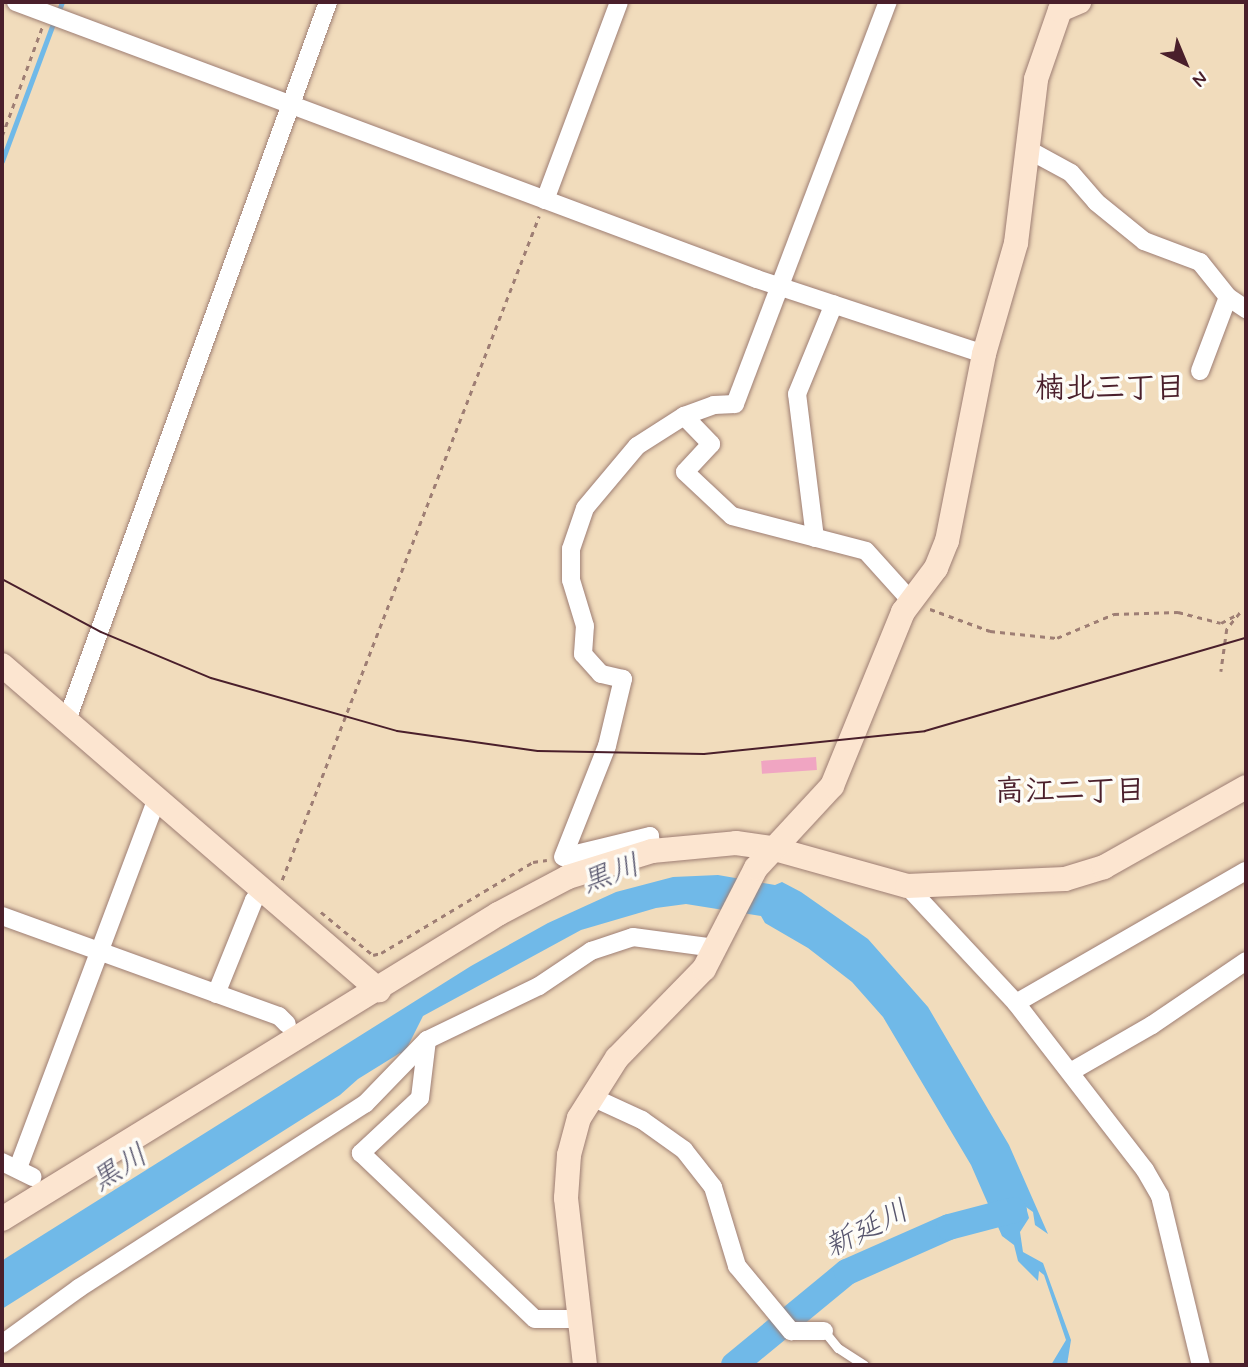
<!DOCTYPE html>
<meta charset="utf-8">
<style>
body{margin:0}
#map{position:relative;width:1248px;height:1367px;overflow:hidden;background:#f1dcbc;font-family:Mynerve,"Klee One",sans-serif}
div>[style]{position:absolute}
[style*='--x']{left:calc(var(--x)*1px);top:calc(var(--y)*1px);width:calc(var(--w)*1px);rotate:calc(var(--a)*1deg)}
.water>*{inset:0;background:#70b9e8}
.stream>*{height:4.5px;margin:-2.25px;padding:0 2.25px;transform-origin:2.25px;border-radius:2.25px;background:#70b9e8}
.river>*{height:26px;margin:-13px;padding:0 13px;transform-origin:13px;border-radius:13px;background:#70b9e8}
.building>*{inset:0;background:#f0a5c2;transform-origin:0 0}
.path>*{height:2.5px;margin-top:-1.25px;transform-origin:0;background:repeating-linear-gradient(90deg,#9e7e74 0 5px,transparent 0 10px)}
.roads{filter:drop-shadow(0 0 2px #9e7e74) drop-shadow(0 0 2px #9e7e74)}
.lane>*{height:9px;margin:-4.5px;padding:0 4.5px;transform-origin:4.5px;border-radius:4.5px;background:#fff}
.street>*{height:18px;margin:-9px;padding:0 9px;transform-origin:9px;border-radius:9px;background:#fff}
.secondary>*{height:24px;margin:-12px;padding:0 12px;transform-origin:12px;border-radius:12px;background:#fce5d0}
.tram>*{height:2px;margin:-1px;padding:0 1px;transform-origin:1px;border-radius:1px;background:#4a1f2b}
span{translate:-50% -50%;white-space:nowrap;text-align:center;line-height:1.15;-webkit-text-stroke:7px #fdfcf7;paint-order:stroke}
.neighbourhood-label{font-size:30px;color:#4a1f2b;font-weight:700}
.water-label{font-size:30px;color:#57556d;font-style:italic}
.frame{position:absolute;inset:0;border:4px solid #4a1f2b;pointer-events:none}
.north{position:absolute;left:1150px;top:28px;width:70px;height:70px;-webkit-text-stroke:5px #fdfcf7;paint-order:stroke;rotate:137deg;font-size:19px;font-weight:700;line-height:28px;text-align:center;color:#4a1f2b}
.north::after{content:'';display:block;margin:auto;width:24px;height:32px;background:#4a1f2b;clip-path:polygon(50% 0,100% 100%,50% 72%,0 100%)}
</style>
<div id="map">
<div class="water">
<div style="clip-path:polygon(718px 875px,775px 885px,782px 882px,801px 892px,868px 939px,928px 1007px,1009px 1145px,1048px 1234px,1035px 1225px,1033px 1212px,1026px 1207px,1029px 1218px,1020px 1232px,1023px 1252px,1043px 1263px,1071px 1340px,1067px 1365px,1051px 1365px,1066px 1340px,1044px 1275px,1039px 1271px,1038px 1281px,1018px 1261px,1014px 1245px,1002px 1236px,971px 1165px,883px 1017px,852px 982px,808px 948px,765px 923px,761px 916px,686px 904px,656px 908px,581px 930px,423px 1016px,403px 1056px,400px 1053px,358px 1079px,340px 1095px,2px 1309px,2px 1261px,6px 1258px,471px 966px,548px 923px,616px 892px,673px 877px)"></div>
</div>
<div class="stream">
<div style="--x:58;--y:13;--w:12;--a:-70"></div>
<div style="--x:2;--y:161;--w:149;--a:-69.6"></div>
</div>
<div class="river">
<div style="--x:734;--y:1365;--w:146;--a:-39.5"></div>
<div style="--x:847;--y:1272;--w:111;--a:-23.8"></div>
<div style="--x:949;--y:1227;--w:67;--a:-14.7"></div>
</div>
<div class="building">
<div style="left:816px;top:757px;width:13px;height:55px;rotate:86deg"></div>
</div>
<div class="path">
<div style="--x:2;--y:136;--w:116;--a:-69.8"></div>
<div style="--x:930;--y:609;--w:64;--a:20.1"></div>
<div style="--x:990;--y:631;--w:67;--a:6"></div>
<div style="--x:1057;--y:638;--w:62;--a:-22.8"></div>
<div style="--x:1114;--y:614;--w:64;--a:-1.8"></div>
<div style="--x:1178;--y:612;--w:44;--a:14.3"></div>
<div style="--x:1221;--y:623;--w:21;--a:-28"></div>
<div style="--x:1240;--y:613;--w:21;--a:129"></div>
<div style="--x:1227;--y:629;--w:43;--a:97.9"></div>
<div style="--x:282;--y:880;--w:712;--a:-68.84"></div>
<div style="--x:321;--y:912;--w:67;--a:39.6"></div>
<div style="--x:373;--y:955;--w:8;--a:-14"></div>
<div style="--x:381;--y:953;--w:177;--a:-30.9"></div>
<div style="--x:533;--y:862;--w:14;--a:-8"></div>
</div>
<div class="roads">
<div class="lane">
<div style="--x:824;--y:1331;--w:22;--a:51"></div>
<div style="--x:838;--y:1348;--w:31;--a:33"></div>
</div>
<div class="street">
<div style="--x:16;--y:2;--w:791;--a:20.5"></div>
<div style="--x:757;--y:279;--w:239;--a:18.3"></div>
<div style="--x:1027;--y:149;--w:50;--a:28.6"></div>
<div style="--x:1071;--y:173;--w:38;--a:49"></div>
<div style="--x:1096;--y:202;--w:62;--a:39.1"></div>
<div style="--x:1144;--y:241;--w:60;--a:20.6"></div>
<div style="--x:1200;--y:262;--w:45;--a:51.3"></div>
<div style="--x:1228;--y:297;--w:22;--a:34"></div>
<div style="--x:545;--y:200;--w:211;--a:-69.5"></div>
<div style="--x:1200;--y:371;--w:79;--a:-69.3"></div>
<div style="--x:684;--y:416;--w:39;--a:46"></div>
<div style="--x:711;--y:444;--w:38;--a:133"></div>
<div style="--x:685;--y:472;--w:64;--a:43.1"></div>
<div style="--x:732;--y:516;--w:138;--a:14.6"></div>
<div style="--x:866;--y:551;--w:67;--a:48"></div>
<div style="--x:815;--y:538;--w:145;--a:-97.1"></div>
<div style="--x:797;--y:394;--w:97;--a:-67.7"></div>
<div style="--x:67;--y:720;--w:764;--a:-70.02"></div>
<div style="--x:652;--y:851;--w:15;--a:-98"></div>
<div style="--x:650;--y:836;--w:89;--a:166.4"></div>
<div style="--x:563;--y:857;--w:119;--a:-68.4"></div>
<div style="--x:607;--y:746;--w:69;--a:-76.6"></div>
<div style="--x:623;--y:679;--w:23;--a:-167"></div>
<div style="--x:601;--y:674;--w:27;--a:-132"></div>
<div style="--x:583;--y:654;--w:28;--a:-86"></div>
<div style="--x:585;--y:626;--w:48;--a:-106.9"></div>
<div style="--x:571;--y:580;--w:31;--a:-90"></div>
<div style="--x:571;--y:549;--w:43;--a:-71.1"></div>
<div style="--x:585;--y:508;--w:81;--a:-50"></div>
<div style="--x:637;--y:446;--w:56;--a:-32.6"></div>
<div style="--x:684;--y:416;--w:32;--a:-20"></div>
<div style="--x:714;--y:405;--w:21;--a:-3"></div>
<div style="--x:735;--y:404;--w:430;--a:-69.2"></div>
<div style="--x:907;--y:886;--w:160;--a:47"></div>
<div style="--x:1016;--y:1003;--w:211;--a:52.3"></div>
<div style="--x:1145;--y:1170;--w:30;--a:60"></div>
<div style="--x:1160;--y:1196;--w:174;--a:76.4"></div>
<div style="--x:2;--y:916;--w:294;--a:19.9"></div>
<div style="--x:279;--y:1016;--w:11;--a:45"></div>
<div style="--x:216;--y:994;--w:101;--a:-68"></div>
<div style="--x:254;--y:900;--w:13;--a:-48"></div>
<div style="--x:1016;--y:1003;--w:265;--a:-29.9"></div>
<div style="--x:427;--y:1040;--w:58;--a:96.9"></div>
<div style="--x:420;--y:1098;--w:81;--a:137"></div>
<div style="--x:361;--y:1153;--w:240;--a:43.7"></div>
<div style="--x:535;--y:1319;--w:42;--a:0"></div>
<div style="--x:1072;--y:1071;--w:92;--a:-29.9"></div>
<div style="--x:1152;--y:1025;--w:114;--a:-34.2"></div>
<div style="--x:592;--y:1097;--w:55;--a:24.7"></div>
<div style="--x:642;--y:1120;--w:52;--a:35.5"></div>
<div style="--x:684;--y:1150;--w:47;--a:51.9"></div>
<div style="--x:713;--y:1187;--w:83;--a:73.1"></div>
<div style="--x:737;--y:1266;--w:85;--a:50.3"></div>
<div style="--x:791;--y:1331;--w:33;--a:0"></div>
<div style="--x:2;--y:1162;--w:34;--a:26"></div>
<div style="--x:18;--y:1168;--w:395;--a:-69.4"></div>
<div style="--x:2;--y:1344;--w:95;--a:-36"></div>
<div style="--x:79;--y:1288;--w:340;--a:-32.8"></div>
<div style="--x:365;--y:1104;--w:89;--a:-45.9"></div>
<div style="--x:427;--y:1040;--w:124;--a:-25.7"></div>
<div style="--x:539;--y:986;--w:63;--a:-33.9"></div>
<div style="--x:591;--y:951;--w:44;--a:-18.4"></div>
<div style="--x:633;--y:937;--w:83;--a:7.6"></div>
</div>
<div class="secondary">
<div style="--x:2;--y:665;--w:498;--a:40.8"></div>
<div style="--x:2;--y:1219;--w:582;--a:-31.59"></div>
<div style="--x:498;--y:914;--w:79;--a:-27.9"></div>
<div style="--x:568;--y:877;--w:88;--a:-17.2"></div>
<div style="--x:652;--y:851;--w:84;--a:-5.4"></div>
<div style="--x:736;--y:843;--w:35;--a:8"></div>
<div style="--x:771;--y:848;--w:141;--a:15.6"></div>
<div style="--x:907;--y:886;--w:158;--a:-2.5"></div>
<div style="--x:1065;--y:879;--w:41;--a:-17.1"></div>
<div style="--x:1104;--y:867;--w:163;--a:-29.4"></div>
<div style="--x:585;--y:1365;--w:168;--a:-96.5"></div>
<div style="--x:566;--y:1198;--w:43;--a:-86"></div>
<div style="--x:569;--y:1155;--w:38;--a:-75"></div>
<div style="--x:579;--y:1118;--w:71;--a:-57.7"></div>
<div style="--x:617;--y:1058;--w:124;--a:-45.7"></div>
<div style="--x:704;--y:969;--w:114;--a:-62.8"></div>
<div style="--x:756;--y:868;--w:112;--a:-47.2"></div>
<div style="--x:832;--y:786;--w:188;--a:-67.8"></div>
<div style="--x:903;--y:612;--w:55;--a:-53.1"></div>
<div style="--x:936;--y:568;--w:29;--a:-68"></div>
<div style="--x:947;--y:541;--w:191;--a:-78.8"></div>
<div style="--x:984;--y:354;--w:116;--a:-73.9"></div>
<div style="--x:1016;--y:243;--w:165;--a:-83"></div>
<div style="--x:1036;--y:79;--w:73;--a:-70.8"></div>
<div style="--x:1060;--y:10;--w:21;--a:-23"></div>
</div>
</div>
<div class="tram">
<div style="--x:2;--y:579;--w:112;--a:28.2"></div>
<div style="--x:101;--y:632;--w:119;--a:22.7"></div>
<div style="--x:211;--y:678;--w:193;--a:15.9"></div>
<div style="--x:397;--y:731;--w:142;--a:8.1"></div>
<div style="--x:538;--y:751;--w:166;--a:1"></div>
<div style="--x:704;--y:754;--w:222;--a:-5.9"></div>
<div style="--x:925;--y:731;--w:334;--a:-16.2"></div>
</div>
<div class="neighbourhood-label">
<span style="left:1110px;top:389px">楠北三丁目</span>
<span style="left:1070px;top:792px">高江二丁目</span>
</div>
<div class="water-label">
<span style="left:611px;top:875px;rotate:-20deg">黒川</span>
<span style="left:120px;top:1169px;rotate:-32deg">黒川</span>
<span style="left:867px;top:1230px;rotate:-27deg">新延川</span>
</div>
<div class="frame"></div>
<div class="north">N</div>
</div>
